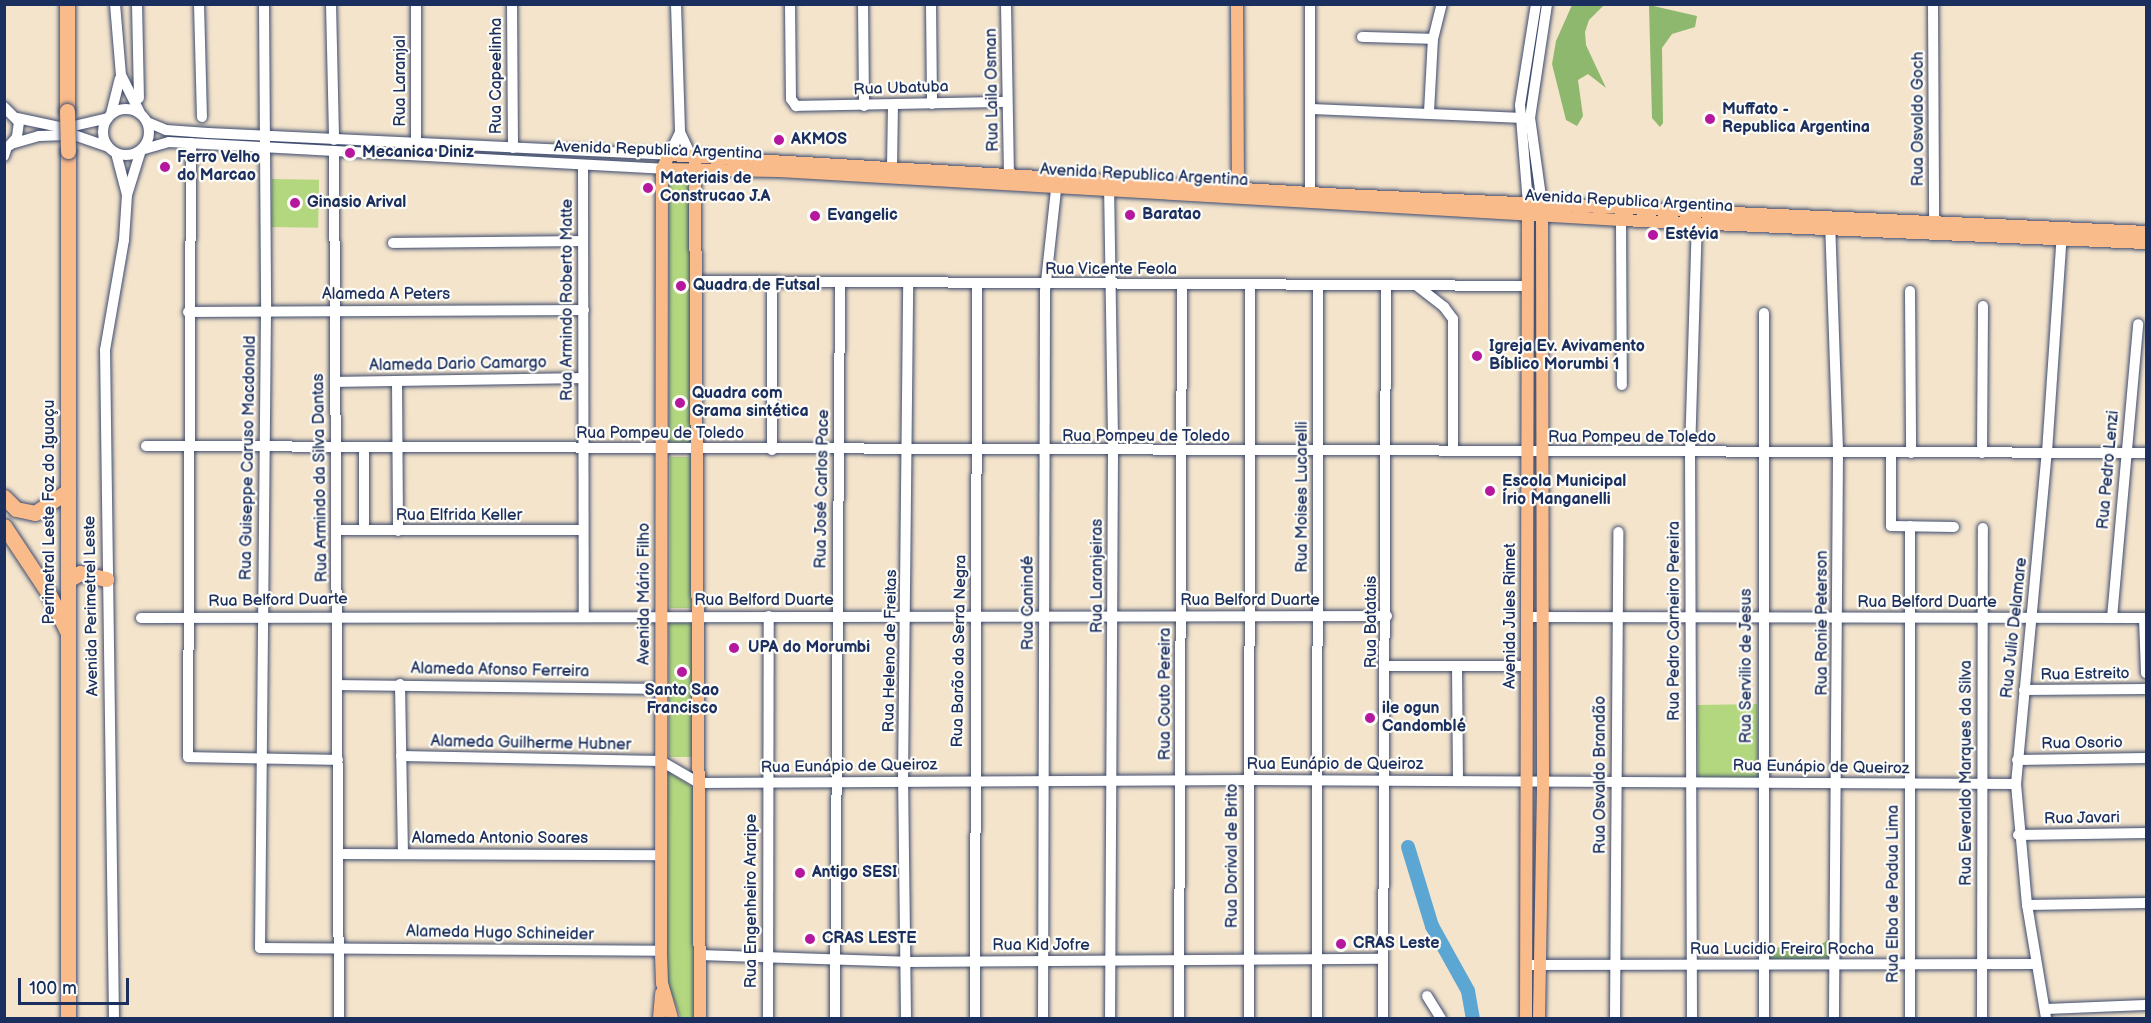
<!DOCTYPE html>
<meta charset="utf-8">
<style>
body{margin:0}
#map{position:relative;width:2151px;height:1023px;overflow:hidden;background:#f4e4cb;font-family:"Balsamiq Sans",sans-serif}
div>[style]{position:absolute}
[style*='--x']{left:calc(var(--x)*1px);top:calc(var(--y)*1px);width:calc(var(--w)*1px);rotate:calc(var(--a)*1deg)}
.green>*{inset:0;background:#b3d77f;transform-origin:0 0}
.forest>*{inset:0;background:#8eb86e}
.river>*{height:14px;margin:-7px;padding:0 7px;transform-origin:7px;border-radius:7px;background:#5ca6d4}
.roads{filter:drop-shadow(0 0 2px #3c4a6e) drop-shadow(0 0 2px #3c4a6e)}
.minor>*{height:10px;margin:-5px;padding:0 5px;transform-origin:5px;border-radius:5px;background:#fff}
.minor>.ring{margin:-5px;padding:0;box-sizing:content-box;background:none;border:10px solid #fff;border-radius:50%}
.major>*{height:12px;margin:-6px;padding:0 6px;transform-origin:6px;border-radius:6px;background:#fabb8b}
.highway>*{height:15px;margin:-7.5px;padding:0 7.5px;transform-origin:7.5px;border-radius:7.5px;background:#fabb8b}
.bridges{filter:drop-shadow(0 0 2px #3c4a6e) drop-shadow(0 0 2px #3c4a6e)}
.highway-bridge>*{height:15px;margin:-7.5px;padding:0 7.5px;transform-origin:7.5px;border-radius:7.5px;background:#fabb8b}
.dots>*{width:16px;height:16px;translate:-50% -50%;box-sizing:border-box;border:3px solid #fdfcf7;border-radius:50%}
span{translate:-50% -50%;white-space:nowrap;text-align:center;line-height:1.15;-webkit-text-stroke:4.5px #fdfcf7;paint-order:stroke}
.street-label{font-size:16px;color:#1b2f5e}
.poi-label{font-size:16px;color:#1b2f5e;font-weight:700}
.left{translate:0 -50%;text-align:left}
.frame{position:absolute;inset:0;border:6px solid #1b2f5e;pointer-events:none}
.scale{position:absolute;left:18px;top:978px;width:111px;height:27px;box-sizing:border-box;border:3px solid #1b2f5e;border-top:0;padding-left:8px;font-size:18px;line-height:21px;white-space:nowrap;color:#1b2f5e;-webkit-text-stroke:4px #fdfcf7;paint-order:stroke}
</style>
<div id="map">
<div class="green">
<div style="left:691px;top:178px;width:264px;height:22px;rotate:90deg"></div>
<div style="left:272px;top:179px;width:47px;height:48px;rotate:1deg"></div>
<div style="left:670px;top:457px;width:21px;height:151px"></div>
<div style="left:669px;top:623px;width:23px;height:134px"></div>
<div style="left:1757px;top:704px;width:75px;height:60px;rotate:89deg"></div>
<div style="clip-path:polygon(666px 770px,694px 788px,694px 1018px,681px 1018px,667px 982px)"></div>
</div>
<div class="forest">
<div style="clip-path:polygon(1572px 5px,1604px 5px,1589px 20px,1585px 32px,1586px 45px,1606px 88px,1588px 74px,1578px 80px,1583px 116px,1577px 126px,1566px 120px,1552px 64px,1556px 41px)"></div>
<div style="clip-path:polygon(1649px 5px,1697px 16px,1695px 27px,1672px 34px,1662px 48px,1663px 123px,1660px 127px,1652px 118px)"></div>
<div style="clip-path:polygon(1831px 938px,1831px 955px,1826px 958px,1773px 962px,1770px 959px,1771px 947px,1812px 950px)"></div>
</div>
<div class="river">
<div style="--x:1408;--y:847;--w:83;--a:73.1"></div>
<div style="--x:1432;--y:926;--w:74;--a:61"></div>
<div style="--x:1468;--y:991;--w:27;--a:80"></div>
</div>
<div class="roads">
<div class="minor">
<div style="--x:115;--y:4;--w:71;--a:85.2"></div>
<div style="--x:121;--y:75;--w:42;--a:63.4"></div>
<div style="--x:137;--y:4;--w:94;--a:88.8"></div>
<div style="--x:199;--y:4;--w:113;--a:88.5"></div>
<div style="--x:264;--y:4;--w:308;--a:89.6"></div>
<div style="--x:266;--y:312;--w:636;--a:90.54"></div>
<div style="--x:260;--y:948;--w:401;--a:0.4"></div>
<div style="--x:331;--y:4;--w:136;--a:88.7"></div>
<div style="--x:416;--y:4;--w:145;--a:90"></div>
<div style="--x:512;--y:4;--w:144;--a:89.6"></div>
<div style="--x:676;--y:4;--w:128;--a:88.2"></div>
<div style="--x:680;--y:132;--w:26;--a:65"></div>
<div style="--x:790;--y:4;--w:95;--a:89.4"></div>
<div style="--x:791;--y:99;--w:9;--a:54"></div>
<div style="--x:796;--y:106;--w:211;--a:-1.1"></div>
<div style="--x:863;--y:4;--w:102;--a:89.4"></div>
<div style="--x:931;--y:4;--w:100;--a:89.4"></div>
<div style="--x:1006;--y:4;--w:177;--a:89"></div>
<div style="--x:1933;--y:4;--w:225;--a:89.7"></div>
<div style="--x:1362;--y:37;--w:71;--a:1.6"></div>
<div style="--x:4;--y:107;--w:21;--a:45"></div>
<div style="--x:19;--y:122;--w:15;--a:98"></div>
<div style="--x:17;--y:137;--w:11;--a:131"></div>
<div class="ring" style="left:103px;top:109px;width:36px;height:36px"></div>
<div style="--x:1311;--y:109;--w:219;--a:2.4"></div>
<div style="--x:1429;--y:112;--w:73;--a:-86.9"></div>
<div style="--x:1433;--y:39;--w:36;--a:-76"></div>
<div style="--x:111;--y:114;--w:36;--a:-76"></div>
<div style="--x:17;--y:118;--w:49;--a:11.8"></div>
<div style="--x:65;--y:128;--w:44;--a:-13.1"></div>
<div style="--x:147;--y:122;--w:21;--a:23"></div>
<div style="--x:166;--y:130;--w:42;--a:4.1"></div>
<div style="--x:208;--y:133;--w:462;--a:2.7"></div>
<div style="--x:669;--y:155;--w:25;--a:-64"></div>
<div style="--x:191;--y:143;--w:614;--a:90.28"></div>
<div style="--x:188;--y:757;--w:150;--a:1.1"></div>
<div style="--x:11;--y:144;--w:29;--a:-16"></div>
<div style="--x:39;--y:136;--w:35;--a:-2"></div>
<div style="--x:74;--y:135;--w:36;--a:19"></div>
<div style="--x:116;--y:153;--w:43;--a:75.3"></div>
<div style="--x:334;--y:153;--w:865;--a:89.67"></div>
<div style="--x:4;--y:156;--w:9;--a:-72"></div>
<div style="--x:583;--y:165;--w:451;--a:89.9"></div>
<div style="--x:892;--y:168;--w:63;--a:-89.1"></div>
<div style="--x:1109;--y:183;--w:269;--a:89.1"></div>
<div style="--x:1113;--y:452;--w:566;--a:90.3"></div>
<div style="--x:1310;--y:192;--w:188;--a:-90"></div>
<div style="--x:1528;--y:204;--w:99;--a:-94.6"></div>
<div style="--x:1520;--y:105;--w:102;--a:-81"></div>
<div style="--x:1542;--y:204;--w:87;--a:-97.9"></div>
<div style="--x:1530;--y:118;--w:115;--a:-81.5"></div>
<div style="--x:1621;--y:220;--w:165;--a:89.7"></div>
<div style="--x:1830;--y:221;--w:232;--a:88"></div>
<div style="--x:1838;--y:453;--w:565;--a:90.41"></div>
<div style="--x:393;--y:243;--w:189;--a:-0.6"></div>
<div style="--x:695;--y:281;--w:832;--a:0.34"></div>
<div style="--x:772;--y:283;--w:167;--a:90"></div>
<div style="--x:1416;--y:285;--w:36;--a:38"></div>
<div style="--x:1444;--y:307;--w:15;--a:53"></div>
<div style="--x:1453;--y:319;--w:132;--a:90"></div>
<div style="--x:1910;--y:291;--w:162;--a:89.6"></div>
<div style="--x:188;--y:312;--w:396;--a:-0.3"></div>
<div style="--x:397;--y:381;--w:150;--a:89.6"></div>
<div style="--x:335;--y:382;--w:247;--a:-0.9"></div>
<div style="--x:146;--y:446;--w:2000;--a:0.2"></div>
<div style="--x:364;--y:448;--w:82;--a:90"></div>
<div style="--x:1891;--y:453;--w:73;--a:90"></div>
<div style="--x:1891;--y:526;--w:63;--a:0.9"></div>
<div style="--x:1982;--y:453;--w:147;--a:-89.6"></div>
<div style="--x:1910;--y:526;--w:492;--a:90"></div>
<div style="--x:336;--y:530;--w:246;--a:0"></div>
<div style="--x:1527;--y:617;--w:619;--a:0.09"></div>
<div style="--x:141;--y:618;--w:1246;--a:-0.09"></div>
<div style="--x:2112;--y:618;--w:295;--a:-84.9"></div>
<div style="--x:2144;--y:618;--w:55;--a:87.9"></div>
<div style="--x:1387;--y:666;--w:140;--a:0"></div>
<div style="--x:1457;--y:666;--w:115;--a:89.5"></div>
<div style="--x:400;--y:684;--w:170;--a:89"></div>
<div style="--x:338;--y:685;--w:323;--a:0.7"></div>
<div style="--x:2024;--y:690;--w:122;--a:-0.5"></div>
<div style="--x:401;--y:756;--w:260;--a:1.1"></div>
<div style="--x:661;--y:761;--w:44;--a:30.1"></div>
<div style="--x:699;--y:783;--w:549;--a:-0.31"></div>
<div style="--x:1248;--y:780;--w:768;--a:0.3"></div>
<div style="--x:2017;--y:760;--w:129;--a:-0.9"></div>
<div style="--x:2018;--y:835;--w:128;--a:-0.9"></div>
<div style="--x:339;--y:854;--w:321;--a:0.2"></div>
<div style="--x:2027;--y:905;--w:119;--a:-1"></div>
<div style="--x:700;--y:955;--w:206;--a:1.9"></div>
<div style="--x:906;--y:962;--w:477;--a:-0.4"></div>
<div style="--x:1527;--y:965;--w:509;--a:-0.11"></div>
<div style="--x:1427;--y:996;--w:26;--a:58"></div>
<div style="--x:2045;--y:1009;--w:101;--a:-2.3"></div>
<div style="--x:114;--y:1018;--w:668;--a:-90.77"></div>
<div style="--x:105;--y:350;--w:112;--a:-80.2"></div>
<div style="--x:124;--y:240;--w:45;--a:-86.2"></div>
<div style="--x:127;--y:195;--w:47;--a:-72.7"></div>
<div style="--x:141;--y:150;--w:29;--a:-16"></div>
<div style="--x:169;--y:142;--w:494;--a:3.1"></div>
<div style="--x:768;--y:1018;--w:402;--a:-89.9"></div>
<div style="--x:835;--y:1018;--w:734;--a:-89.61"></div>
<div style="--x:906;--y:1018;--w:238;--a:-90.7"></div>
<div style="--x:903;--y:780;--w:496;--a:-89.4"></div>
<div style="--x:975;--y:1018;--w:734;--a:-89.84"></div>
<div style="--x:1043;--y:1018;--w:727;--a:-89.84"></div>
<div style="--x:1045;--y:291;--w:111;--a:-83.8"></div>
<div style="--x:1179;--y:1018;--w:733;--a:-89.77"></div>
<div style="--x:1249;--y:1018;--w:733;--a:-89.92"></div>
<div style="--x:1317;--y:1018;--w:733;--a:-89.92"></div>
<div style="--x:1383;--y:1018;--w:733;--a:-89.77"></div>
<div style="--x:1615;--y:1018;--w:486;--a:-89.6"></div>
<div style="--x:1692;--y:1018;--w:564;--a:-90.2"></div>
<div style="--x:1690;--y:454;--w:231;--a:-88.3"></div>
<div style="--x:1764;--y:1018;--w:705;--a:-90"></div>
<div style="--x:1982;--y:1018;--w:490;--a:-89.9"></div>
<div style="--x:2046;--y:1018;--w:115;--a:-99.5"></div>
<div style="--x:2027;--y:905;--w:121;--a:-95.2"></div>
<div style="--x:2016;--y:784;--w:333;--a:-84.7"></div>
<div style="--x:2047;--y:452;--w:222;--a:-86.1"></div>
</div>
<div class="major">
<div style="--x:1237;--y:4;--w:191;--a:89.7"></div>
<div style="--x:695;--y:162;--w:856;--a:89.67"></div>
<div style="--x:662;--y:169;--w:117;--a:1"></div>
<div style="--x:779;--y:171;--w:843;--a:3.33"></div>
<div style="--x:1621;--y:220;--w:526;--a:2.51"></div>
<div style="--x:659;--y:1018;--w:25;--a:-85"></div>
<div style="--x:672;--y:1018;--w:36;--a:-106"></div>
<div style="--x:662;--y:983;--w:32;--a:-92"></div>
<div style="--x:661;--y:951;--w:782;--a:-89.93"></div>
<div style="--x:662;--y:169;--w:16;--a:-63"></div>
<div style="--x:669;--y:155;--w:676;--a:3.39"></div>
<div style="--x:1344;--y:195;--w:803;--a:2.64"></div>
<div style="--x:1526;--y:1018;--w:811;--a:-89.86"></div>
<div style="--x:1539;--y:1018;--w:237;--a:-89"></div>
<div style="--x:1543;--y:781;--w:574;--a:-90.1"></div>
</div>
<div class="highway">
<div style="--x:67;--y:111;--w:107;--a:-90"></div>
<div style="--x:68;--y:151;--w:867;--a:90"></div>
<div style="--x:4;--y:497;--w:17;--a:45"></div>
<div style="--x:16;--y:509;--w:19;--a:12"></div>
<div style="--x:35;--y:513;--w:40;--a:-34"></div>
<div style="--x:4;--y:526;--w:82;--a:56.5"></div>
<div style="--x:49;--y:594;--w:41;--a:64.1"></div>
<div style="--x:68;--y:580;--w:14;--a:-30"></div>
<div style="--x:80;--y:573;--w:27;--a:13"></div>
</div>
</div>
<div class="bridges">
<div class="highway-bridge">
<div style="--x:67;--y:111;--w:40;--a:88.6"></div>
</div>
</div>
<div class="dots">
<div style="left:1710px;top:119px;background:#b5179e"></div>
<div style="left:779px;top:140px;background:#b5179e"></div>
<div style="left:350px;top:153px;background:#b5179e"></div>
<div style="left:165px;top:167px;background:#b5179e"></div>
<div style="left:648px;top:188px;background:#b5179e"></div>
<div style="left:295px;top:203px;background:#b5179e"></div>
<div style="left:1130px;top:215px;background:#b5179e"></div>
<div style="left:815px;top:216px;background:#b5179e"></div>
<div style="left:1653px;top:235px;background:#b5179e"></div>
<div style="left:681px;top:286px;background:#b5179e"></div>
<div style="left:1477px;top:356px;background:#b5179e"></div>
<div style="left:680px;top:403px;background:#b5179e"></div>
<div style="left:1490px;top:491px;background:#b5179e"></div>
<div style="left:734px;top:648px;background:#b5179e"></div>
<div style="left:682px;top:672px;background:#b5179e"></div>
<div style="left:1370px;top:718px;background:#b5179e"></div>
<div style="left:800px;top:873px;background:#b5179e"></div>
<div style="left:810px;top:939px;background:#b5179e"></div>
<div style="left:1341px;top:944px;background:#b5179e"></div>
</div>
<div class="street-label">
<span style="left:497px;top:76px;rotate:-90deg">Rua Capeelinha</span>
<span style="left:401px;top:81px;rotate:-90deg">Rua Laranjal</span>
<span style="left:901px;top:89px;rotate:-2deg">Rua Ubatuba</span>
<span style="left:993px;top:90px;rotate:-91deg">Rua Laila Osman</span>
<span style="left:1919px;top:119px;rotate:-90deg">Rua Osvaldo Goch</span>
<span style="left:658px;top:151px;rotate:2deg">Avenida Republica Argentina</span>
<span style="left:1144px;top:176px;rotate:3deg">Avenida Republica Argentina</span>
<span style="left:1629px;top:202px;rotate:3deg">Avenida Republica Argentina</span>
<span style="left:1111px;top:270px">Rua Vicente Feola</span>
<span style="left:386px;top:295px">Alameda A Peters</span>
<span style="left:568px;top:300px;rotate:-90deg">Rua Armindo Roberto Matte</span>
<span style="left:458px;top:365px;rotate:-1deg">Alameda Dario Camargo</span>
<span style="left:660px;top:434px">Rua Pompeu de Toledo</span>
<span style="left:1146px;top:437px">Rua Pompeu de Toledo</span>
<span style="left:1632px;top:438px">Rua Pompeu de Toledo</span>
<span style="left:249px;top:458px;rotate:-89deg">Rua Guiseppe Caruso Macdonald</span>
<span style="left:2109px;top:470px;rotate:-85deg">Rua Pedro Lenzi</span>
<span style="left:321px;top:478px;rotate:-91deg">Rua Armindo da Silva Dantas</span>
<span style="left:823px;top:489px;rotate:-89deg">Rua José Carlos Pace</span>
<span style="left:1303px;top:497px;rotate:-90deg">Rua Moises Lucarelli</span>
<span style="left:50px;top:512px;rotate:-90deg">Perimetral Leste Foz do Iguaçu</span>
<span style="left:459px;top:516px">Rua Elfrida Keller</span>
<span style="left:1098px;top:576px;rotate:-90deg">Rua Laranjeiras</span>
<span style="left:645px;top:594px;rotate:-90deg">Avenida Mário Filho</span>
<span style="left:278px;top:601px;rotate:-1deg">Rua Belford Duarte</span>
<span style="left:764px;top:601px">Rua Belford Duarte</span>
<span style="left:1250px;top:601px">Rua Belford Duarte</span>
<span style="left:1029px;top:603px;rotate:-90deg">Rua Canindé</span>
<span style="left:1927px;top:603px">Rua Belford Duarte</span>
<span style="left:92px;top:606px;rotate:-91deg">Avenida Perimetrel Leste</span>
<span style="left:1511px;top:616px;rotate:-90deg">Avenida Jules Rimet</span>
<span style="left:1675px;top:621px;rotate:-90deg">Rua Pedro Carneiro Pereira</span>
<span style="left:1372px;top:622px;rotate:-90deg">Rua Batatais</span>
<span style="left:1823px;top:623px;rotate:-90deg">Rua Ronie Peterson</span>
<span style="left:2015px;top:628px;rotate:-84deg">Rua Julio Delamare</span>
<span style="left:891px;top:651px;rotate:-89deg">Rua Heleno de Freitas</span>
<span style="left:960px;top:651px;rotate:-89deg">Rua Barão da Serra Negra</span>
<span style="left:1747px;top:666px;rotate:-90deg">Rua Servilio de Jesus</span>
<span style="left:500px;top:671px;rotate:1deg">Alameda Afonso Ferreira</span>
<span style="left:2085px;top:675px;rotate:-1deg">Rua Estreito</span>
<span style="left:1166px;top:694px;rotate:-90deg">Rua Couto Pereira</span>
<span style="left:531px;top:744px;rotate:1deg">Alameda Guilherme Hubner</span>
<span style="left:2082px;top:744px;rotate:-1deg">Rua Osorio</span>
<span style="left:1335px;top:765px">Rua Eunápio de Queiroz</span>
<span style="left:849px;top:767px;rotate:-1deg">Rua Eunápio de Queiroz</span>
<span style="left:1821px;top:768px;rotate:1deg">Rua Eunápio de Queiroz</span>
<span style="left:1967px;top:773px;rotate:-90deg">Rua Everaldo Marques da Silva</span>
<span style="left:1601px;top:775px;rotate:-90deg">Rua Osvaldo Brandão</span>
<span style="left:2082px;top:819px;rotate:-1deg">Rua Javari</span>
<span style="left:500px;top:839px">Alameda Antonio Soares</span>
<span style="left:1233px;top:856px;rotate:-90deg">Rua Dorival de Brito</span>
<span style="left:1894px;top:894px;rotate:-90deg">Rua Elba de Padua Lima</span>
<span style="left:752px;top:901px;rotate:-90deg">Rua Engenheiro Araripe</span>
<span style="left:500px;top:934px;rotate:1deg">Alameda Hugo Schineider</span>
<span style="left:1041px;top:946px">Rua Kid Jofre</span>
<span style="left:1782px;top:950px">Rua Lucidio Freira Rocha</span>
</div>
<div class="poi-label">
<span class="left" style="left:1722px;top:119px">Muffato -<br>Republica Argentina</span>
<span class="left" style="left:791px;top:140px">AKMOS</span>
<span class="left" style="left:362px;top:153px">Mecanica Diniz</span>
<span class="left" style="left:177px;top:167px">Ferro Velho<br>do Marcao</span>
<span class="left" style="left:660px;top:188px">Materiais de<br>Construcao J.A</span>
<span class="left" style="left:307px;top:203px">Ginasio Arival</span>
<span class="left" style="left:1142px;top:215px">Baratao</span>
<span class="left" style="left:827px;top:216px">Evangelic</span>
<span class="left" style="left:1665px;top:235px">Estévia</span>
<span class="left" style="left:693px;top:286px">Quadra de Futsal</span>
<span class="left" style="left:1489px;top:356px">Igreja Ev. Avivamento<br>Bíblico Morumbi 1</span>
<span class="left" style="left:692px;top:403px">Quadra com<br>Grama sintética</span>
<span class="left" style="left:1502px;top:491px">Escola Municipal<br>Írio Manganelli</span>
<span class="left" style="left:748px;top:648px">UPA do Morumbi</span>
<span style="left:682px;top:700px">Santo Sao<br>Francisco</span>
<span class="left" style="left:1382px;top:718px">ile ogun<br>Candomblé</span>
<span class="left" style="left:812px;top:873px">Antigo SESI</span>
<span class="left" style="left:822px;top:939px">CRAS LESTE</span>
<span class="left" style="left:1353px;top:944px">CRAS Leste</span>
</div>
<div class="frame"></div>
<div class="scale">100 m</div>
</div>
